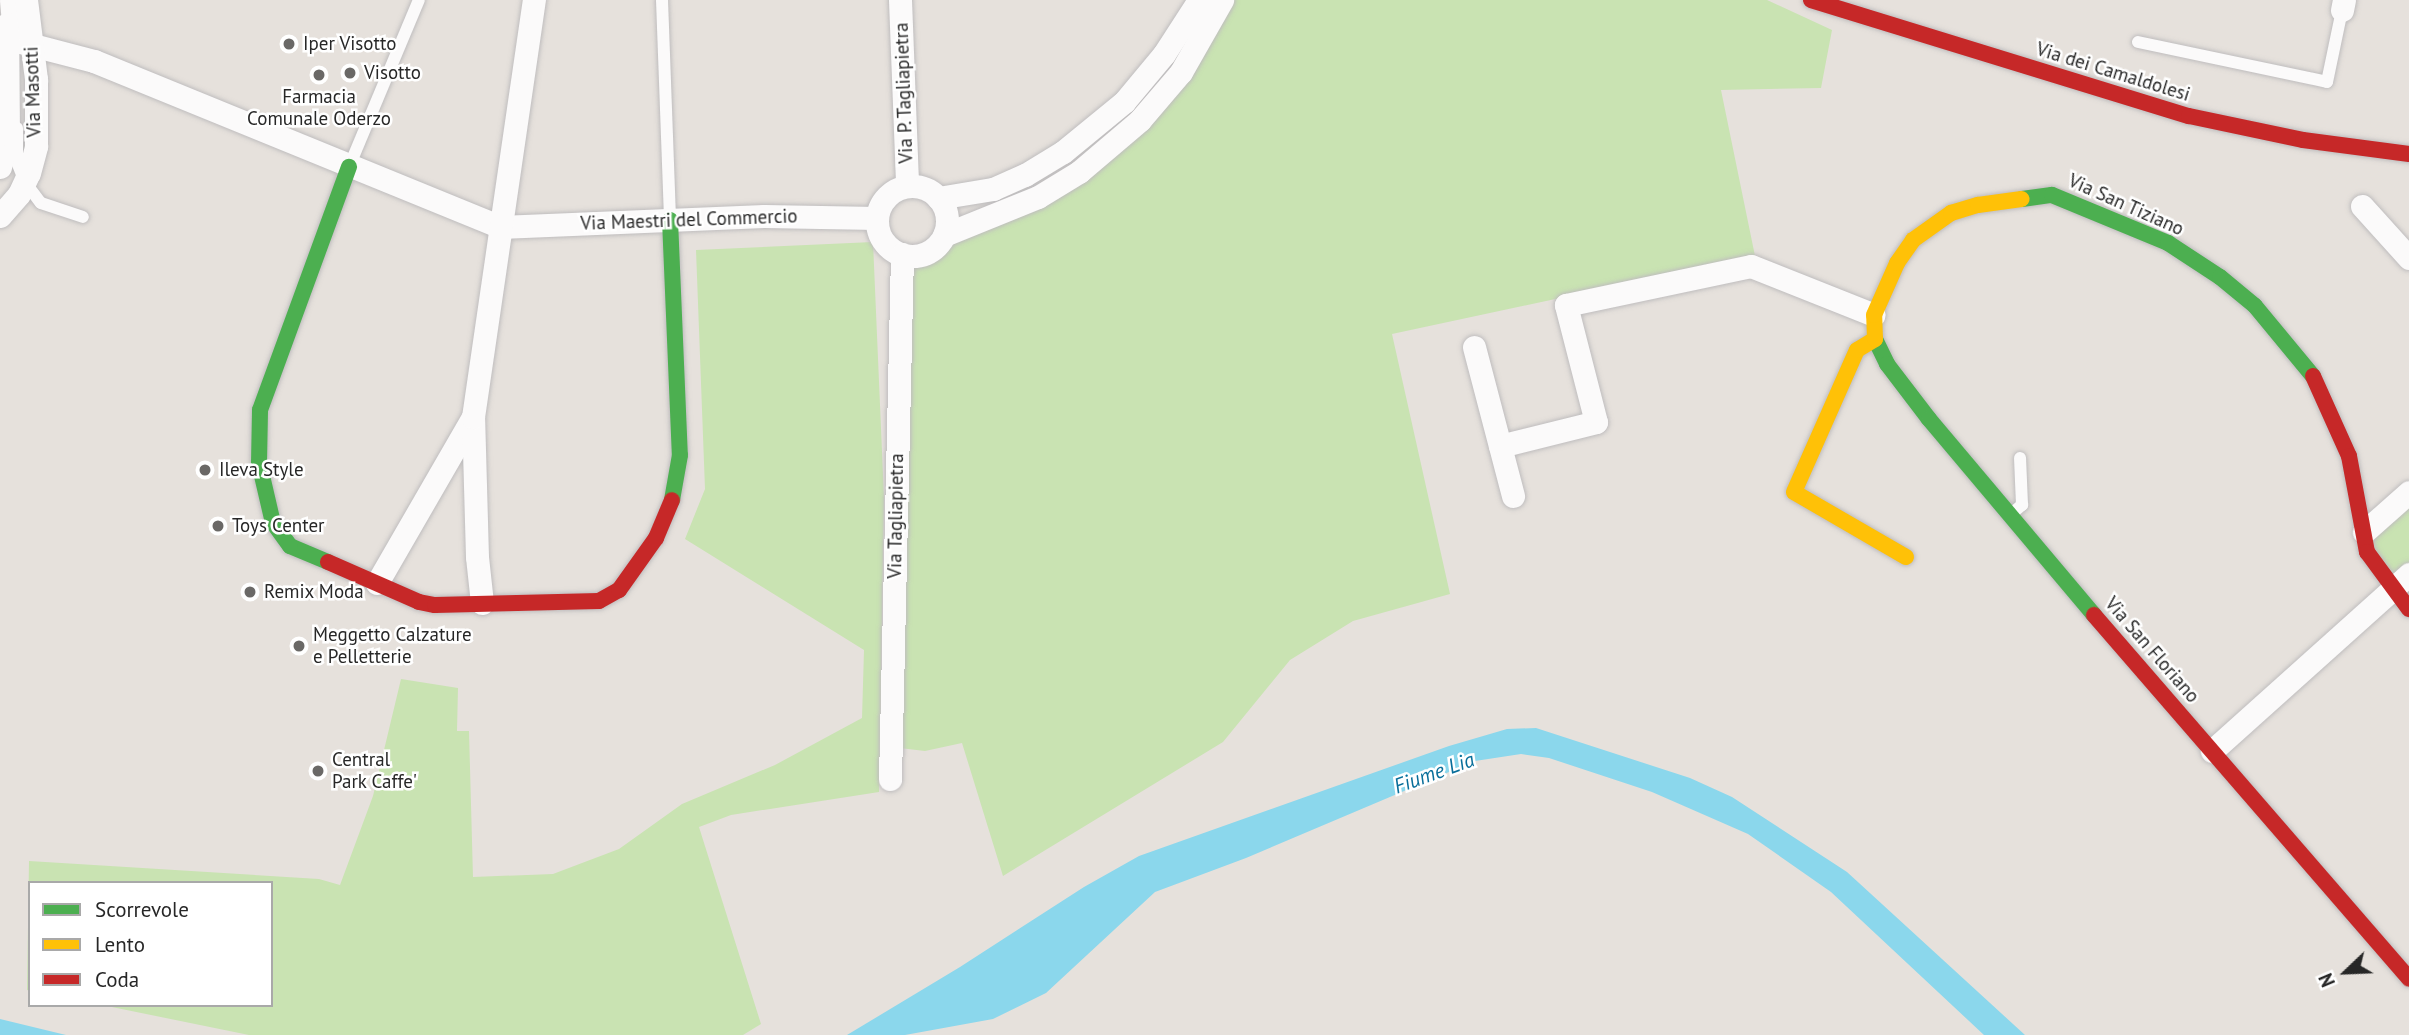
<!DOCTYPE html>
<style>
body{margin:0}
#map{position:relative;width:2409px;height:1035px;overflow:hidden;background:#e6e1dc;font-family:"PT Sans",sans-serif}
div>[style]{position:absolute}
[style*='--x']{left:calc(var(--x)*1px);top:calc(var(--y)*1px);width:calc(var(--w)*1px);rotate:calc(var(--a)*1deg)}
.green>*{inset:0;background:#c9e3b2}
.water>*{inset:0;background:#8bd7ec}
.roads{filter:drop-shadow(0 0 2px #bfbdbe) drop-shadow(0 0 2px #bfbdbe)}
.lane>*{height:12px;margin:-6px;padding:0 6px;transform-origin:6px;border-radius:6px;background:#fbfafa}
.street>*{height:23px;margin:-11.5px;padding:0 11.5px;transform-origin:11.5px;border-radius:11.5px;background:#fbfafa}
.street>.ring{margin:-11.5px;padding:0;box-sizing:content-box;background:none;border:23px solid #fbfafa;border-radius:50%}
.fast>*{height:16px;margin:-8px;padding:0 8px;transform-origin:8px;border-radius:8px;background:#4caf50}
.slow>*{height:16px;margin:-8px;padding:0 8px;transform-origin:8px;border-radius:8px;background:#ffc107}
.jam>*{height:16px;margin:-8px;padding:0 8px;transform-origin:8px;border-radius:8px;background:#c62828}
.dots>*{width:19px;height:19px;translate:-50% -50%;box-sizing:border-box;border:4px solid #fff;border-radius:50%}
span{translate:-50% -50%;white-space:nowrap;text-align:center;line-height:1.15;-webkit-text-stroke:5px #fff;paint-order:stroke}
.poi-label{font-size:19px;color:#272727}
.left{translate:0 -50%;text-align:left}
.street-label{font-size:19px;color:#272727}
.water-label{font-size:21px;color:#086e9a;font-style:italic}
.legend{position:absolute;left:28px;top:881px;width:245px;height:126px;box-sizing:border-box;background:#fff;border:2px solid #a9a9a9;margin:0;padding:9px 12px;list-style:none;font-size:21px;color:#272727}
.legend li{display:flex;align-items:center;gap:14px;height:35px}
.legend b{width:35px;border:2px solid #a9a9a9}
.north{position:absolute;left:2311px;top:937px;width:70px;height:70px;-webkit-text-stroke:5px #fff;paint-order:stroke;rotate:247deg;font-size:19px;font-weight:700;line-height:28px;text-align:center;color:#272727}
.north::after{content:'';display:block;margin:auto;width:24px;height:32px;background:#272727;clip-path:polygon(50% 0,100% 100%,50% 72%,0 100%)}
</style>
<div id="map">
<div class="green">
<div style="clip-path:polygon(1222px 0,1767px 0,1832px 30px,1821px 88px,1721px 90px,1755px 256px,1392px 334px,1450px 594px,1353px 621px,1290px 660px,1223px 742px,1003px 876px,962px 743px,925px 751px,891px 747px,908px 256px,924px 254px,939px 243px,1003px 214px,1140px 120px)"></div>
<div style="clip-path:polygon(873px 242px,884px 498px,879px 792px,731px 815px,699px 827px,761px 1024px,743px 1035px,249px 1035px,102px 1005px,271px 1005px,271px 883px,30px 883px,30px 991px,27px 990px,29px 861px,319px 879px,340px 885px,373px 796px,401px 679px,458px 688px,457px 731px,469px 731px,473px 877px,553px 874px,619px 849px,682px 804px,775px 765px,862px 718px,864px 650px,685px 539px,705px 489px,696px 250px)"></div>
<div style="clip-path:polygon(2409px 492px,2409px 574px,2392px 590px,2364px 532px)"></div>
</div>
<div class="water">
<div style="clip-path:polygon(1536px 728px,1690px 778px,1732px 797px,1847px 872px,2025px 1035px,1984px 1035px,1831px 892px,1748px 834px,1652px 792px,1549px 758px,1521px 754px,1475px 761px,1246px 858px,1155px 892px,1046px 993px,993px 1019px,905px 1035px,847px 1035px,960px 967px,1084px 887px,1139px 856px,1449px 746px,1507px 729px)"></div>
<div style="clip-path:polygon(0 1019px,66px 1035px,0 1035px)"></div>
</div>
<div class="roads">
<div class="lane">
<div style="--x:662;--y:0;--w:220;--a:87.9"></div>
<div style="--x:2138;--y:42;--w:193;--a:11.9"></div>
<div style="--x:2327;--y:82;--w:74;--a:-78.2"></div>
<div style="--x:17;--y:128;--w:34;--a:90"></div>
<div style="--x:17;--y:162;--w:22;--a:68"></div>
<div style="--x:25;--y:182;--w:26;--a:53"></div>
<div style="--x:41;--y:203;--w:44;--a:18.4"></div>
<div style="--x:349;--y:167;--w:181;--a:-67.3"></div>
<div style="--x:2010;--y:515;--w:16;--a:-40"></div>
<div style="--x:2022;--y:505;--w:47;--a:-92.4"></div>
</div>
<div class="street">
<div style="--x:11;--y:0;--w:37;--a:85"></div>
<div style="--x:14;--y:37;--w:5;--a:53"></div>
<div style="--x:17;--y:41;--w:80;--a:14.6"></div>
<div style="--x:94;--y:61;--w:439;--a:22.2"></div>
<div style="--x:500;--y:227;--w:264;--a:-2.4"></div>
<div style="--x:764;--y:216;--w:113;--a:1"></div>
<div style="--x:900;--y:0;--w:186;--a:87.8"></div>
<div style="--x:2342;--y:10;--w:10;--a:-79"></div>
<div style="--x:0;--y:167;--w:34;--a:-76"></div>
<div style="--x:8;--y:134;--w:110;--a:-90.5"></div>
<div class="ring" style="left:877px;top:186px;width:47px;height:47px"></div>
<div style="--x:938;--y:198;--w:56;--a:-9.3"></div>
<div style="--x:993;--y:189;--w:35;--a:-24"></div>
<div style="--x:1025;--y:175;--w:44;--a:-31.2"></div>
<div style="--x:1063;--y:152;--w:79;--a:-39.3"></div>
<div style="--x:1124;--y:102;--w:62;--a:-50.2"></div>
<div style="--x:1164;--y:54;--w:64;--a:-57.1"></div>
<div style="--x:2362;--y:206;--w:70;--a:47.9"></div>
<div style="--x:0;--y:216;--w:29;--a:-49"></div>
<div style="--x:19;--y:194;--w:23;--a:-65"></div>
<div style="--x:29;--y:173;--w:28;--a:-75"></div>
<div style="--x:36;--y:146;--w:67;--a:-90"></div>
<div style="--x:36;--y:79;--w:80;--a:-97.2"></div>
<div style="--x:944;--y:235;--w:101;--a:-22"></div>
<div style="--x:1038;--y:197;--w:48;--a:-31.4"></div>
<div style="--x:1079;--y:172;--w:80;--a:-40.4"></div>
<div style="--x:1140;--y:120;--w:63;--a:-49.5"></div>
<div style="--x:1181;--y:72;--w:83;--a:-60.3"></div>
<div style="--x:1474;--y:347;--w:154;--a:75.3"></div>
<div style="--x:1500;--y:446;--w:99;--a:-14"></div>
<div style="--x:1596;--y:422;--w:121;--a:-104.4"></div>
<div style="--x:1566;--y:305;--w:189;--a:-11.9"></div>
<div style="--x:1751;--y:266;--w:132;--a:21.7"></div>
<div style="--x:2364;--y:532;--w:60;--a:-41.6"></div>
<div style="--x:377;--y:583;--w:192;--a:-60"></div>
<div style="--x:482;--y:603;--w:46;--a:-96.2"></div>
<div style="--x:477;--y:557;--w:140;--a:-91.6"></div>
<div style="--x:473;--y:417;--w:421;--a:-81.7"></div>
<div style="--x:2212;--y:751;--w:265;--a:-41.9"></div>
<div style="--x:890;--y:779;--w:525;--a:-88.69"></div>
</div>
<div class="fast">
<div style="--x:2022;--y:199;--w:30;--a:-8"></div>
<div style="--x:2052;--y:195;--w:126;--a:22.5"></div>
<div style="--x:2168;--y:243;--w:62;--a:33.2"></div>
<div style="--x:2220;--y:277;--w:45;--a:39.6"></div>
<div style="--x:2255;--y:306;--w:91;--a:50.4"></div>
<div style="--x:670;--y:220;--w:235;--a:87.6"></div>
<div style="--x:680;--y:455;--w:46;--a:100.1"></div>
<div style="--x:1875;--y:339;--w:28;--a:64"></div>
<div style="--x:1887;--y:364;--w:69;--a:52.6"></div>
<div style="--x:1929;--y:419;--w:256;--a:49.9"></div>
<div style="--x:328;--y:562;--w:41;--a:-157.2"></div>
<div style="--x:290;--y:546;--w:29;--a:-126"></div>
<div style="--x:273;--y:523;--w:62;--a:-103.1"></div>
<div style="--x:259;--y:463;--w:53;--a:-88.9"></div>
<div style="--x:260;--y:410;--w:259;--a:-69.9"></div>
</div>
<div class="slow">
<div style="--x:1906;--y:557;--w:129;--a:-149.9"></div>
<div style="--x:1794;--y:492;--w:155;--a:-66.1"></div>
<div style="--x:1857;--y:350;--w:21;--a:-31"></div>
<div style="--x:1875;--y:339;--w:24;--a:-92"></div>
<div style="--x:1874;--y:315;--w:57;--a:-66.1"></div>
<div style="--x:1897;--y:263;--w:28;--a:-55"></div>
<div style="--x:1913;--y:240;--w:47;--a:-35.4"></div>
<div style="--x:1951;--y:213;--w:28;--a:-17"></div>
<div style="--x:1978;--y:205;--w:44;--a:-7.8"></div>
</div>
<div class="jam">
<div style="--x:1811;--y:0;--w:395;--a:17.1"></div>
<div style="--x:2189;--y:116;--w:116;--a:11.9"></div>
<div style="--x:2303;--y:140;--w:107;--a:7.5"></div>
<div style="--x:2313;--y:376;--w:88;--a:65.8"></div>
<div style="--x:2349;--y:456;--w:98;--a:79.4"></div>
<div style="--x:2367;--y:552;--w:71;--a:53.6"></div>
<div style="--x:328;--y:562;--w:99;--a:23.7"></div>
<div style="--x:419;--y:602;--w:16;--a:11"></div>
<div style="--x:435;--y:605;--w:164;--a:-1.4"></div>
<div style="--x:599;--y:601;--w:23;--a:-29"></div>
<div style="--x:619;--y:590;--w:64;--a:-54.6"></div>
<div style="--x:656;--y:538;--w:41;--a:-67.2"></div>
<div style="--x:2094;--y:615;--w:481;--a:49.1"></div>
</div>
</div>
<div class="dots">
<div style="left:289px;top:44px;background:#6a6866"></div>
<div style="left:350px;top:73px;background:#6a6866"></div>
<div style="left:319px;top:75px;background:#6a6866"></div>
<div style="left:205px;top:470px;background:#6a6866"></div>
<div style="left:218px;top:526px;background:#6a6866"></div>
<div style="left:250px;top:592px;background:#6a6866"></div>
<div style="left:299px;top:646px;background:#6a6866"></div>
<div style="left:318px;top:771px;background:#6a6866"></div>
</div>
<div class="poi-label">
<span class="left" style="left:303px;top:44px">Iper Visotto</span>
<span class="left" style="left:364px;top:73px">Visotto</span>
<span style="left:319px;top:108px">Farmacia<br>Comunale Oderzo</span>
<span class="left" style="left:219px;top:470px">Ileva Style</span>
<span class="left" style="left:232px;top:526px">Toys Center</span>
<span class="left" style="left:264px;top:592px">Remix Moda</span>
<span class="left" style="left:313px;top:646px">Meggetto Calzature<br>e Pelletterie</span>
<span class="left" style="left:332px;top:771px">Central<br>Park Caffe'</span>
</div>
<div class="street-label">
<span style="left:2113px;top:72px;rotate:17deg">Via dei Camaldolesi</span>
<span style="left:33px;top:92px;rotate:-92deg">Via Masotti</span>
<span style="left:904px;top:93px;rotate:-92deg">Via P. Tagliapietra</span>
<span style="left:2126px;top:205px;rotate:24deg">Via San Tiziano</span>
<span style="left:689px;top:220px;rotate:-2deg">Via Maestri del Commercio</span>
<span style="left:896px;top:516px;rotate:-89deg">Via Tagliapietra</span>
<span style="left:2152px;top:650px;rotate:49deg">Via San Floriano</span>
</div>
<div class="water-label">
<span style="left:1434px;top:773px;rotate:-20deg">Fiume Lia</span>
</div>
<ul class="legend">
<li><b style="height:9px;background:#4caf50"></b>Scorrevole</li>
<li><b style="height:9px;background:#ffc107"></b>Lento</li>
<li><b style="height:9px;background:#c62828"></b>Coda</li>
</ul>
<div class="north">N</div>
</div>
